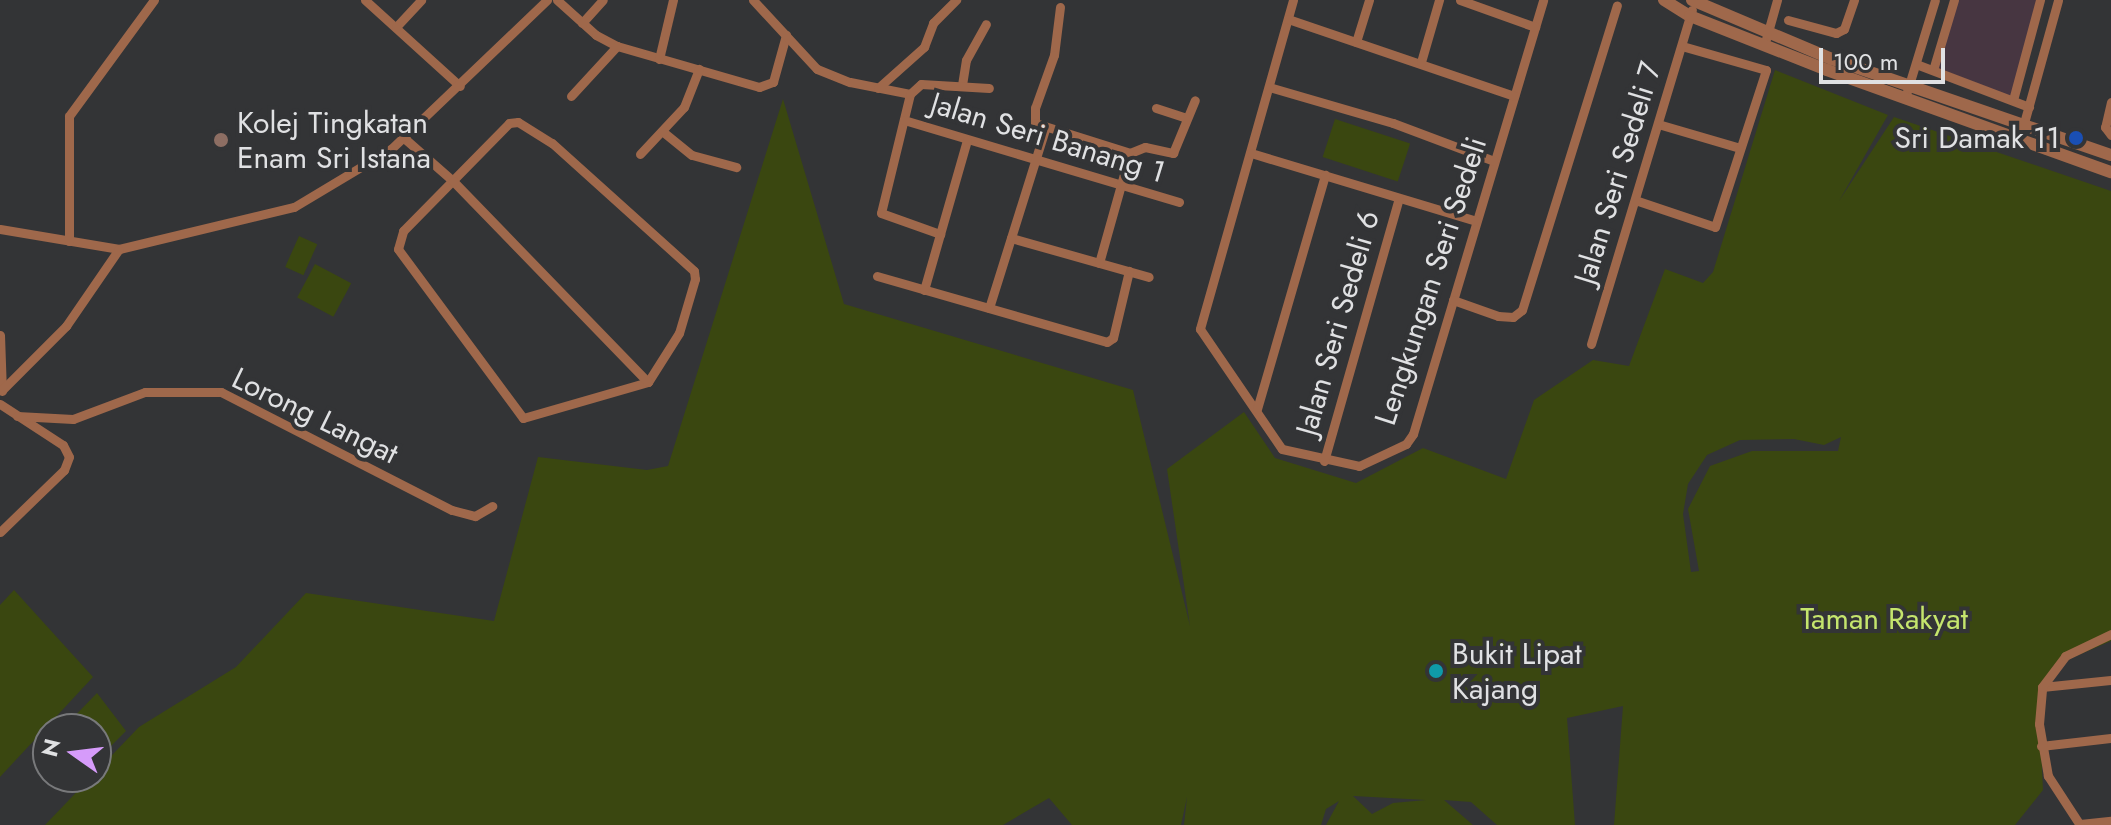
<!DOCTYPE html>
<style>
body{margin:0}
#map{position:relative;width:2111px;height:825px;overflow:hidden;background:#333436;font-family:Jost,sans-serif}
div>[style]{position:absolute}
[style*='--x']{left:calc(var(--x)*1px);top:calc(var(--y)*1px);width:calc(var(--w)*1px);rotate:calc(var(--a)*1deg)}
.commercial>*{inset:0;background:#473641}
.green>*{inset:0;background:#3a4710;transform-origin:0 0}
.minor>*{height:9px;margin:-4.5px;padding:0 4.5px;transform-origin:4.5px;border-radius:4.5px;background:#9f684b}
.tertiary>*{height:12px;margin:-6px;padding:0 6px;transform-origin:6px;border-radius:6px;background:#9f684b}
.dots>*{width:22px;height:22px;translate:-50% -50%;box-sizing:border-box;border:4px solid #333436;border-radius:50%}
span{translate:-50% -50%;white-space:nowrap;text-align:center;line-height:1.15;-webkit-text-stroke:8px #333436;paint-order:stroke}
.poi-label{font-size:30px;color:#e0e1e3}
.left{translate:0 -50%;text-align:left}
.right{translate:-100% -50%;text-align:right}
.street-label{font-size:30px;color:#e0e1e3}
.park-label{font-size:30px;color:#c5e56d}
.north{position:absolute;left:32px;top:713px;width:80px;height:80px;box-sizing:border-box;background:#333436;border:2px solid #78797b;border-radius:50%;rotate:284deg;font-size:22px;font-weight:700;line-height:32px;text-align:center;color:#e0e1e3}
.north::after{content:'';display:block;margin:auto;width:28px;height:36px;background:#d69bfa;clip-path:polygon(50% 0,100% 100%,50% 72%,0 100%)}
.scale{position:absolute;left:1819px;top:48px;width:126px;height:36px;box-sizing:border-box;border:4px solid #e0e1e3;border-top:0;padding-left:10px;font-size:24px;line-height:28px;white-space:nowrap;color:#e0e1e3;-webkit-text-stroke:6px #333436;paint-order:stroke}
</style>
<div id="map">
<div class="commercial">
<div style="clip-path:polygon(1957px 0,2037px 0,2011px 97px,1938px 68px)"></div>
</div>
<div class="green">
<div style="clip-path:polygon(evenodd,1775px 70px,1888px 115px,1839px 201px,1894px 117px,2111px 191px,2111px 641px,2053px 666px,2039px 704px,2043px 790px,2015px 825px,1614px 825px,1623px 706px,1567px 718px,1575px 825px,1497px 825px,1471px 802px,1444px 800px,1473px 825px,1326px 825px,1339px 801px,1326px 809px,1321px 825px,1184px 825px,1187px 797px,1181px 825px,1072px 825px,1049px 798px,1003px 825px,45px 825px,139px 727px,236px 667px,306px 593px,494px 621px,538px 457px,647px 470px,668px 466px,783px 99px,844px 304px,1133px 390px,1190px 626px,1167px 469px,1244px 412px,1275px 458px,1356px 483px,1423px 448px,1506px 479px,1534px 400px,1593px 360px,1629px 366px,1665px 269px,1703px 283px,1713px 272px,1775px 70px,1841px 437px,1838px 451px,1752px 451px,1710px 466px,1688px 509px,1699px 571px,1691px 572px,1683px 514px,1688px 484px,1707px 455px,1740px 440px,1794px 439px,1824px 445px,1841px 437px,1775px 70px,1353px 796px,1354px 796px,1426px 800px,1393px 803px,1372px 814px,1353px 796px)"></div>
<div style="left:1335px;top:119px;width:79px;height:40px;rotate:18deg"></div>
<div style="left:299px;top:236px;width:20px;height:34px;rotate:24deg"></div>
<div style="left:315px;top:264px;width:41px;height:38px;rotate:28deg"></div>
<div style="clip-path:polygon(14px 590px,93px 677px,0 777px,0 605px)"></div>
<div style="clip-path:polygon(97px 693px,126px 731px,96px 761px,96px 729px,62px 729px)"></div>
</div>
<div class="minor">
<div style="--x:365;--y:0;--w:128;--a:42.2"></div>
<div style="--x:557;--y:0;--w:52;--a:41.9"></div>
<div style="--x:596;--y:35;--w:24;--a:28"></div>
<div style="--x:617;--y:46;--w:148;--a:16.1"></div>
<div style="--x:759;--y:87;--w:15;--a:-20"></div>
<div style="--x:773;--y:82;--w:49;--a:-74.5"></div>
<div style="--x:753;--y:0;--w:94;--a:47.2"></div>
<div style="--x:817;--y:69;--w:35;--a:22"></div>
<div style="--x:850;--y:82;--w:61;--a:11.3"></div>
<div style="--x:1293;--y:0;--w:342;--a:105.8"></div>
<div style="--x:1200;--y:329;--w:145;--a:55.7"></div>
<div style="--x:1282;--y:449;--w:79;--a:12.4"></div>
<div style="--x:1359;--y:466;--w:52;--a:-25.1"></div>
<div style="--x:1406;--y:444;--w:12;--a:-55"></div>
<div style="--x:1413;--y:434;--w:453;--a:-73.3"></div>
<div style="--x:1460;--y:0;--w:80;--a:19.8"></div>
<div style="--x:1060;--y:7;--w:48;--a:97.1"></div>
<div style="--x:1054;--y:55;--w:56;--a:109.7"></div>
<div style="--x:1035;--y:108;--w:15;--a:90"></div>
<div style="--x:1035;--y:123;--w:100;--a:17.5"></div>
<div style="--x:1288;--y:19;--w:239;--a:18.8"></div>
<div style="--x:1788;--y:20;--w:50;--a:15.2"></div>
<div style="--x:1836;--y:33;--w:9;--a:-27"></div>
<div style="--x:1844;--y:29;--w:31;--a:-71"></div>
<div style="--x:582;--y:23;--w:31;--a:-48"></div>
<div style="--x:396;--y:27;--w:37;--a:-47"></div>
<div style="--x:1356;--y:42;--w:44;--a:-72.8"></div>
<div style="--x:1764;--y:46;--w:48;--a:-74.2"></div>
<div style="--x:659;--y:59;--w:61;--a:-76.7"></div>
<div style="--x:1421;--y:62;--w:65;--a:-73.8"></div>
<div style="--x:1916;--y:64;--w:121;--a:20.8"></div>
<div style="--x:1933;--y:70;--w:73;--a:-73.3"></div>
<div style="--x:962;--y:85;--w:25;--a:-81"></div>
<div style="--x:966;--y:60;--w:41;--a:-60.9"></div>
<div style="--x:1269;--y:87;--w:129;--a:16.2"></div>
<div style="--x:1393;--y:123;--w:108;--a:20.6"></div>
<div style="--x:878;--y:88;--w:62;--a:-41.7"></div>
<div style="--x:924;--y:47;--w:26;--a:-69"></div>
<div style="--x:933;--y:23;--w:33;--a:-45"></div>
<div style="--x:910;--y:94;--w:122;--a:103.7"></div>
<div style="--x:881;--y:213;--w:63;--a:19.6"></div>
<div style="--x:910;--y:94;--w:15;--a:-42"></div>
<div style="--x:921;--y:84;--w:68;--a:3.4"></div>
<div style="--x:571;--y:96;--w:68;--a:-47.4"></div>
<div style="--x:1905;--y:98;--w:102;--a:-73"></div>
<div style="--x:2013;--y:100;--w:104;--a:-74.9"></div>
<div style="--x:2111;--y:102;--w:26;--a:103"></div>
<div style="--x:2105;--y:127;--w:10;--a:53"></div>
<div style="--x:1156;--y:108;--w:29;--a:18"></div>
<div style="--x:904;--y:120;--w:287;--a:16.6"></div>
<div style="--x:518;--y:122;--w:40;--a:32"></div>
<div style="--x:552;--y:143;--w:191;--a:42"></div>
<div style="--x:694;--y:271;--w:8;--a:83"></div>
<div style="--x:695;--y:279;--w:56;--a:106.5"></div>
<div style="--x:679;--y:333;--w:58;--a:122.3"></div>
<div style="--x:648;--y:382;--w:130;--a:163.9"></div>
<div style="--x:523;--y:418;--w:210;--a:-126.5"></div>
<div style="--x:398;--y:249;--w:19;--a:-74"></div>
<div style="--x:403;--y:231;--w:151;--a:-45.5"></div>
<div style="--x:509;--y:123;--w:9;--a:-6"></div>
<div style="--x:1658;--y:124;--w:85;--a:16.3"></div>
<div style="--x:662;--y:131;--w:38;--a:39"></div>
<div style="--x:692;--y:155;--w:46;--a:15.3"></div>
<div style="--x:404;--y:138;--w:65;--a:41.3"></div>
<div style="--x:453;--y:181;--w:280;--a:45.9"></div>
<div style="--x:2019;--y:141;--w:146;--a:-74.5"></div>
<div style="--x:1251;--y:153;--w:235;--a:16.8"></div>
<div style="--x:640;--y:154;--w:64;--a:-46.9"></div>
<div style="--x:684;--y:107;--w:41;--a:-68.5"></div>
<div style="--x:1635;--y:200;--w:84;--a:18.6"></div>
<div style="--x:1715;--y:227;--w:165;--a:-72"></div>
<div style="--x:1766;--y:70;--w:87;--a:-164.1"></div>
<div style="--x:0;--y:229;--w:121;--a:9.5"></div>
<div style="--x:119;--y:249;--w:180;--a:-13.5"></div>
<div style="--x:294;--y:207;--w:113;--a:-30.9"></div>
<div style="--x:391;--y:149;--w:216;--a:-43.7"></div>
<div style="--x:1011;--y:238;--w:143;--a:15.8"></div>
<div style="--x:69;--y:241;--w:125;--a:-90"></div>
<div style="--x:69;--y:116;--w:144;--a:-53.8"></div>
<div style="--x:1099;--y:263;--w:114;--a:-74.3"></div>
<div style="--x:1130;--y:153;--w:16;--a:-22"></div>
<div style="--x:1145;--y:147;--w:29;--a:12"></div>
<div style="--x:1173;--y:153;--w:57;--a:-67.5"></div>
<div style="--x:877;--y:276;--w:239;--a:16"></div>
<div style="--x:1107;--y:342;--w:7;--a:-34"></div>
<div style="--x:1113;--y:338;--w:69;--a:-76.6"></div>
<div style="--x:924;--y:290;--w:156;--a:-74"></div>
<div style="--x:1453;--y:300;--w:48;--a:19.6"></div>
<div style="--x:1498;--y:316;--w:15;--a:4"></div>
<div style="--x:1513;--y:317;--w:11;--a:-38"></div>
<div style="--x:1522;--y:310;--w:319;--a:-72.7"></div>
<div style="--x:989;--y:308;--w:188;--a:-72.6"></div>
<div style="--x:0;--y:335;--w:56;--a:88"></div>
<div style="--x:1591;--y:344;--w:349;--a:-73.2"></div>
<div style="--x:2;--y:390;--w:91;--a:-45"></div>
<div style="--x:66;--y:326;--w:93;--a:-55.5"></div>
<div style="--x:0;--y:404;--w:75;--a:33.1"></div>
<div style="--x:63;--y:445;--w:13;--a:63"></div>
<div style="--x:69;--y:457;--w:14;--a:111"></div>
<div style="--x:64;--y:470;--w:89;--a:135.9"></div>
<div style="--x:1257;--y:409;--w:244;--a:-73.8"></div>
<div style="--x:17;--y:416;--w:56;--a:3.1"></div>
<div style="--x:73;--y:419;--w:77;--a:-20.6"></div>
<div style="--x:145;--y:392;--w:76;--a:0"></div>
<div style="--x:221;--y:392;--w:259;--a:27.1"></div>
<div style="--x:452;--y:510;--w:24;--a:15"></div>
<div style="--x:475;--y:516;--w:20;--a:-30"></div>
<div style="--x:1324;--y:461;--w:273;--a:-74.1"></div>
<div style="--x:2042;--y:687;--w:69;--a:-5.8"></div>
<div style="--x:2041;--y:746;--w:70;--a:-6.5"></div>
<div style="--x:2080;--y:824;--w:31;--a:-6"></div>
<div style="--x:2080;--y:825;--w:59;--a:-123.1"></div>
<div style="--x:2048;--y:776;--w:53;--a:-99.8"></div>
<div style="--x:2039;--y:724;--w:37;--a:-85"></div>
<div style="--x:2042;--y:687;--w:39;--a:-53"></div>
<div style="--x:2065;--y:656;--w:51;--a:-25.6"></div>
</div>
<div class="tertiary">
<div style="--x:1664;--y:0;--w:31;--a:32"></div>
<div style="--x:1690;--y:16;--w:147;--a:21.5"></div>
<div style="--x:1827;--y:70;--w:302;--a:19.8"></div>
<div style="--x:1692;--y:0;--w:152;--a:22.9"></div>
<div style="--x:1832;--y:59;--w:295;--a:19"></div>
</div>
<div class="dots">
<div style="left:2076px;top:138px;background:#1a4fb4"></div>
<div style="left:221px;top:140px;background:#8d6e63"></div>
<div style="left:1436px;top:671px;background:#0f9aa8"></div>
</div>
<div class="poi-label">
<span class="left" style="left:237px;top:140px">Kolej Tingkatan<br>Enam Sri Istana</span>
<span class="right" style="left:2060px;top:138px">Sri Damak 11</span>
<span class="left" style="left:1452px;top:671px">Bukit Lipat<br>Kajang</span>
</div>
<div class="street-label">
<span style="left:1048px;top:138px;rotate:17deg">Jalan Seri Banang 1</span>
<span style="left:1618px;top:173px;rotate:-73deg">Jalan Seri Sedeli 7</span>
<span style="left:1431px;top:281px;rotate:-72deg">Lengkungan Seri Sedeli</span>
<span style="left:1338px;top:323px;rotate:-74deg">Jalan Seri Sedeli 6</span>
<span style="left:315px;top:416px;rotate:26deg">Lorong Langat</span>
</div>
<div class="park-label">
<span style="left:1884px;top:619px">Taman Rakyat</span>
</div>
<div class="north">N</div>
<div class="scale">100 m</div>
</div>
